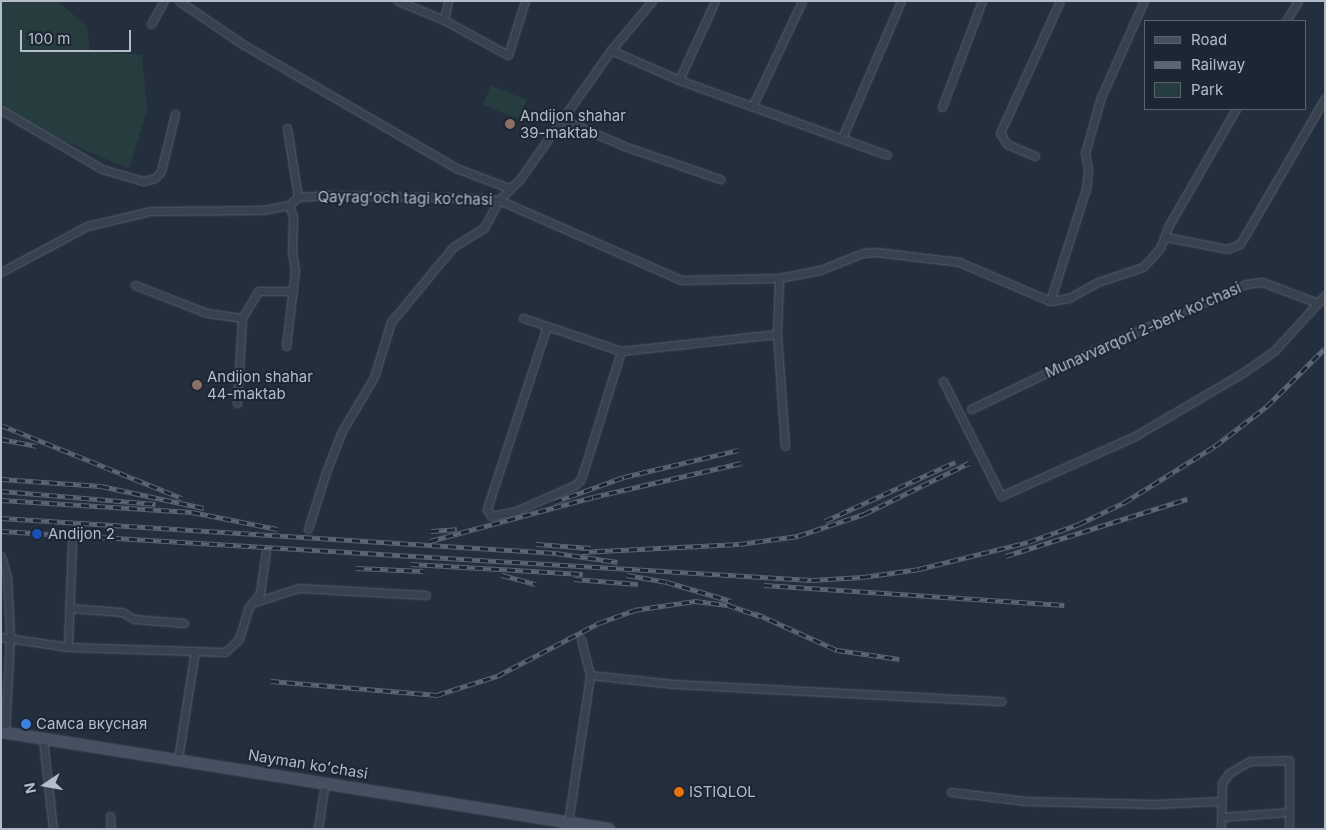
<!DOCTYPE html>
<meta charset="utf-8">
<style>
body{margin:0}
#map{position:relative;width:1326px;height:830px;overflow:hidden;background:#242f3e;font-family:Inter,sans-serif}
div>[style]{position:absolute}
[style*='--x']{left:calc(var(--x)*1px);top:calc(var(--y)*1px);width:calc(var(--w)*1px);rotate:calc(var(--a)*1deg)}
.green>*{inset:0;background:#263c3f;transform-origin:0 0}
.roads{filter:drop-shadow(0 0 1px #565f6c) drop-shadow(0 0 1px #565f6c)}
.minor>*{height:7px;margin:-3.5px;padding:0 3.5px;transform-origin:3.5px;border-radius:3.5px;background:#38414e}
.secondary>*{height:10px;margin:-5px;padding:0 5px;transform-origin:5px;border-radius:5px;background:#465061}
.rail>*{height:4.5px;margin-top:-2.25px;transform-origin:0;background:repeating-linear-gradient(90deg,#1d2633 0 8px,#5a6575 0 16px);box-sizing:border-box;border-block:1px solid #5a6575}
.dots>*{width:14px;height:14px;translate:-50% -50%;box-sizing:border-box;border:2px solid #1d2633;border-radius:50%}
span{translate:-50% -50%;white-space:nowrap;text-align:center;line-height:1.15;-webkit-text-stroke:4px #1d2633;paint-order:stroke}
.poi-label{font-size:15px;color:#b4bcc9}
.left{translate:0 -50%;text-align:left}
.street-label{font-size:15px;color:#b4bcc9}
.frame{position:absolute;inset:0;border:2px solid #b4bcc9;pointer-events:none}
.legend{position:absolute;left:1144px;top:20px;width:162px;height:90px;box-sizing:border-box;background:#1d2633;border:1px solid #59626f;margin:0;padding:6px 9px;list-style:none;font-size:15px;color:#b4bcc9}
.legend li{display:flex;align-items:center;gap:10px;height:25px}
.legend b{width:25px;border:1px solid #59626f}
.north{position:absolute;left:20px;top:760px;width:50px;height:50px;-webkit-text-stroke:4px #1d2633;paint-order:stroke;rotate:258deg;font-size:14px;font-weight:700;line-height:20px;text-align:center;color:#b4bcc9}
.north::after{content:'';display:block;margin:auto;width:18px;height:22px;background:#b4bcc9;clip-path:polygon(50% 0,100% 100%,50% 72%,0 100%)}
.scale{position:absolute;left:20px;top:30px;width:111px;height:22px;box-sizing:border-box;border:2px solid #b4bcc9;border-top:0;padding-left:6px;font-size:15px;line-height:18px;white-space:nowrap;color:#b4bcc9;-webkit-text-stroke:4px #1d2633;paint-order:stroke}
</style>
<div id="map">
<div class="green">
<div style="clip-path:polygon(1px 1px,57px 1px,87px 26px,90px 50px,142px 55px,147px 111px,129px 169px,39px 130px,1px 105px)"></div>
<div style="left:491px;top:85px;width:39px;height:21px;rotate:23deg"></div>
</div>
<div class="roads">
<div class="minor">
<div style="--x:179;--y:1;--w:78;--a:34.1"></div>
<div style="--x:244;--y:45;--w:245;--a:30.1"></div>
<div style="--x:456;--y:168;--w:57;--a:20.7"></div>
<div style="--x:398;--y:1;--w:50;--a:22.4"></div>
<div style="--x:444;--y:20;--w:73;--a:28.7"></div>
<div style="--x:508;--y:55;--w:57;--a:-72.5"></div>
<div style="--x:444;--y:20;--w:19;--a:-78"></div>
<div style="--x:1286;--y:21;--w:23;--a:-59"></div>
<div style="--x:151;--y:24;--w:26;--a:-61"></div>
<div style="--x:611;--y:50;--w:74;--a:23.8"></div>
<div style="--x:679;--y:80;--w:221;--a:19.8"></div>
<div style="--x:679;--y:80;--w:87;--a:-65.5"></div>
<div style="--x:752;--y:107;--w:117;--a:-64.7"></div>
<div style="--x:942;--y:107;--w:113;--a:-69.3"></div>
<div style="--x:1;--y:110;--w:117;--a:30.3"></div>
<div style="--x:102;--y:169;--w:43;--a:16.3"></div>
<div style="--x:143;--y:181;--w:12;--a:-14"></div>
<div style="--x:155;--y:178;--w:9;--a:-49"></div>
<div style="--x:161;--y:171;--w:59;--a:-76.2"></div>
<div style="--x:562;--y:119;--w:68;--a:23.5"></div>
<div style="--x:624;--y:146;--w:102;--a:19"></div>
<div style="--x:287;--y:128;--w:70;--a:80.9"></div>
<div style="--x:842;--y:138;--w:149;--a:-66.7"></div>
<div style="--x:1035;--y:156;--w:30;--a:-157"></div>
<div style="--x:1007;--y:144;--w:13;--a:-122"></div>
<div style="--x:1000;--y:133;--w:145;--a:-65.6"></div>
<div style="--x:1166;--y:237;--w:62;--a:11.1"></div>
<div style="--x:1227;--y:249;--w:14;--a:-21"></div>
<div style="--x:1240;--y:244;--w:169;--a:-59.8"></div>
<div style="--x:1;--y:272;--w:98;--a:-28.1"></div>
<div style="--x:87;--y:226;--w:66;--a:-13.2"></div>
<div style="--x:151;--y:211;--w:111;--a:-0.5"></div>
<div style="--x:262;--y:210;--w:27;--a:-10"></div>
<div style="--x:289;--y:205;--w:12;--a:-42"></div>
<div style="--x:298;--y:197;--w:28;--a:-4"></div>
<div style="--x:326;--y:195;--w:146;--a:1.2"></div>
<div style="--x:472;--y:198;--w:27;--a:4"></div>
<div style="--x:499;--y:200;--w:199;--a:23.7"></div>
<div style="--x:681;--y:280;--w:98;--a:-1.2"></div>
<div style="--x:779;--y:278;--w:42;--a:-11"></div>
<div style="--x:820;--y:270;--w:46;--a:-21.6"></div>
<div style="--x:863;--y:253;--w:13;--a:-4"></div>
<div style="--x:876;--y:252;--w:84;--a:6.9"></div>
<div style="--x:959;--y:262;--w:99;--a:23.2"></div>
<div style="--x:1050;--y:301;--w:19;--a:-9"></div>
<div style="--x:1069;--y:298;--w:33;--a:-29"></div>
<div style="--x:1098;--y:282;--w:47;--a:-18.4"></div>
<div style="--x:1143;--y:267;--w:25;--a:-48"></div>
<div style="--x:1160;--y:248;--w:25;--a:-69"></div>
<div style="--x:1169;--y:225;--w:134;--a:-60"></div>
<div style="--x:779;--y:278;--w:56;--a:92"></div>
<div style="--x:777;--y:334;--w:112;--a:85.9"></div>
<div style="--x:135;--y:285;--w:77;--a:21.3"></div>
<div style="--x:207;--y:313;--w:35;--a:8"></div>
<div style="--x:1050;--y:301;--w:118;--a:-72.2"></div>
<div style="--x:1086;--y:189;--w:19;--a:-84"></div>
<div style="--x:1088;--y:170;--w:17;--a:-100"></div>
<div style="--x:1085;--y:153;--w:58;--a:-74.1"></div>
<div style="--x:1101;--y:97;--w:105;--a:-65.9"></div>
<div style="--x:523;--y:318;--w:103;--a:18.6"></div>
<div style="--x:621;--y:351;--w:157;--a:-6.2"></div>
<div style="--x:547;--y:326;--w:193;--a:108.2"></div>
<div style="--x:487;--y:509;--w:8;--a:60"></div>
<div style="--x:491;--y:516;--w:25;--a:-11"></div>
<div style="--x:516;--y:511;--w:64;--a:-23.8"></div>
<div style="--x:575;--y:485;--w:8;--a:-45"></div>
<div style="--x:581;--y:479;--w:134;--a:-72.6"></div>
<div style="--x:286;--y:346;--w:77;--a:-83.2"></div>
<div style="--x:295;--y:270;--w:20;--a:-99"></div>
<div style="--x:292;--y:250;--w:33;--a:-88"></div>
<div style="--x:293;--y:217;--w:13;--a:-108"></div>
<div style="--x:943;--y:381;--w:129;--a:63.2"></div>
<div style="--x:1001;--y:496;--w:147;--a:-24.1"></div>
<div style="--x:1135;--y:436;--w:126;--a:-30.4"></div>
<div style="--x:1244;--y:372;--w:38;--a:-35"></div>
<div style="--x:1275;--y:350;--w:74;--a:-47.7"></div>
<div style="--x:237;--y:403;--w:85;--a:-86.6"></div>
<div style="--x:242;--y:318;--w:31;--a:-59"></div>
<div style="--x:258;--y:291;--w:35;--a:0"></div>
<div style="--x:971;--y:409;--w:130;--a:-25.6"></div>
<div style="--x:1088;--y:353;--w:172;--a:-23.6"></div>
<div style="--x:1246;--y:284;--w:16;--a:-7"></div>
<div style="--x:1262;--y:282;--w:60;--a:20.6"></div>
<div style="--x:308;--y:529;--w:60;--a:-72.5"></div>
<div style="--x:326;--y:472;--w:44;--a:-68.7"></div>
<div style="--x:342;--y:431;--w:63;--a:-59.3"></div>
<div style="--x:374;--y:377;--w:58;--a:-72.8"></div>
<div style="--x:391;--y:322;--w:97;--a:-50.4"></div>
<div style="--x:453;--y:247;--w:36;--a:-32"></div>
<div style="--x:484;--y:228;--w:32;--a:-62"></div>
<div style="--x:499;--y:200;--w:30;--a:-45"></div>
<div style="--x:520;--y:179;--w:158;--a:-54.8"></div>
<div style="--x:611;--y:50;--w:64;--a:-50.1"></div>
<div style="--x:72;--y:542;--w:105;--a:92.2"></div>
<div style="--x:68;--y:647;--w:157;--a:1.8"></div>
<div style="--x:225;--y:652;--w:19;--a:-43"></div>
<div style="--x:239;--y:639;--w:34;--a:-73"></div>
<div style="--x:249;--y:607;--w:18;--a:-52"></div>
<div style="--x:260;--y:593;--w:42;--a:-81.9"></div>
<div style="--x:1;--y:556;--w:22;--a:74"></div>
<div style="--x:7;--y:577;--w:60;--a:87.1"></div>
<div style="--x:10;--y:637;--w:96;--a:93"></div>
<div style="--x:255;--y:602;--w:46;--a:-17.7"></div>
<div style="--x:299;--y:588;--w:127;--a:3.2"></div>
<div style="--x:69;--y:608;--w:53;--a:4.3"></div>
<div style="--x:122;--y:612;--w:14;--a:30"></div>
<div style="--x:134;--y:619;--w:50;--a:4.6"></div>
<div style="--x:1;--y:637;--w:68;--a:8.5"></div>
<div style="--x:581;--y:639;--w:37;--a:76"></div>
<div style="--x:43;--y:739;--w:91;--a:83.7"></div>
<div style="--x:178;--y:759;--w:109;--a:-81.1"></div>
<div style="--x:951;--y:792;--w:75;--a:6.9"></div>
<div style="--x:1025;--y:801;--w:130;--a:1.3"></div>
<div style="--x:1155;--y:804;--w:65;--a:-2.6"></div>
<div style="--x:110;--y:816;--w:13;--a:86"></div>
<div style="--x:1221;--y:817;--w:68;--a:-4.2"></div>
<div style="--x:568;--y:823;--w:150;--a:-81.5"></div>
<div style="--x:590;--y:675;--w:84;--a:6.1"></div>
<div style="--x:674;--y:684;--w:328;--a:3"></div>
<div style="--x:318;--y:829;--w:48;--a:-81.5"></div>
<div style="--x:1221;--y:829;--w:46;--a:-88.8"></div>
<div style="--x:1222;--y:783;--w:12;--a:-55"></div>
<div style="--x:1229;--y:773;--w:24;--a:-30"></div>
<div style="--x:1250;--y:761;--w:39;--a:-1"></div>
<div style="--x:1289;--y:760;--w:69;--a:90"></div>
</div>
<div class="secondary">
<div style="--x:1;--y:732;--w:616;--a:9.06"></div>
</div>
</div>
<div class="rail">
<div style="--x:1;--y:425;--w:195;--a:22"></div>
<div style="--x:1;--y:439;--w:36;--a:11"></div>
<div style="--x:1;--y:479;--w:100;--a:4"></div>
<div style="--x:101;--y:486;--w:105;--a:12.1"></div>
<div style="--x:1;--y:491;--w:155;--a:4.8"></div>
<div style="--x:1;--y:500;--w:191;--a:3.6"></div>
<div style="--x:192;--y:512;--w:87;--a:11.3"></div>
<div style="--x:554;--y:502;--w:74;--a:-19.7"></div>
<div style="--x:624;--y:477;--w:117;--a:-13.3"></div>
<div style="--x:1;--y:518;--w:556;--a:3.61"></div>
<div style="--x:556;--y:553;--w:62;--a:8.4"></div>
<div style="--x:825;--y:521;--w:143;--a:-24.4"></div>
<div style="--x:1;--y:531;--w:812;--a:3.46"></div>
<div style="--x:812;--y:580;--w:51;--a:-3.4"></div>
<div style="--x:863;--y:577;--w:57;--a:-8.1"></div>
<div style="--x:919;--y:569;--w:112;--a:-13.9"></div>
<div style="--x:1028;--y:542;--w:54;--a:-19.4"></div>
<div style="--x:1079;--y:524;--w:51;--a:-25.6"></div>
<div style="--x:1125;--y:502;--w:106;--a:-31.9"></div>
<div style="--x:1215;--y:446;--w:66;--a:-37.6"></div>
<div style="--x:1267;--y:406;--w:82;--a:-45"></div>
<div style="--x:431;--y:531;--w:26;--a:-4"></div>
<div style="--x:430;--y:541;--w:169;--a:-15.1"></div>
<div style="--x:593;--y:497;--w:152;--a:-12.9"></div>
<div style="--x:536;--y:544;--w:55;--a:4.2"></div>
<div style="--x:581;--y:552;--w:158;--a:-2.9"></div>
<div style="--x:739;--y:544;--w:60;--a:-7.7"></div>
<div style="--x:798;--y:536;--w:70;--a:-18.4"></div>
<div style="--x:864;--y:514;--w:117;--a:-25.9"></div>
<div style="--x:1006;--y:556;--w:190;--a:-17.5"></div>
<div style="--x:411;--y:564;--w:172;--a:3.3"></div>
<div style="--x:356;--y:568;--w:67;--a:2.6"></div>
<div style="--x:502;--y:575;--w:35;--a:15"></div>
<div style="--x:627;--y:575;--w:41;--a:9.9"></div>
<div style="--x:667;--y:582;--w:67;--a:16.5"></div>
<div style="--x:574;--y:579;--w:64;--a:4.5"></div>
<div style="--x:764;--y:585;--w:301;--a:3.8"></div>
<div style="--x:755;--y:613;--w:90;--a:24.3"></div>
<div style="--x:837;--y:650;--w:63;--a:8.3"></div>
<div style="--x:271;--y:681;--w:167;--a:4.8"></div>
<div style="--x:437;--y:695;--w:63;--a:-17.6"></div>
<div style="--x:497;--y:676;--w:115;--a:-27.5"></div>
<div style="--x:599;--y:623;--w:37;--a:-20"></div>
<div style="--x:634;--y:610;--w:62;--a:-8.4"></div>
<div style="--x:695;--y:601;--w:33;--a:7"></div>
<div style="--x:728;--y:605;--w:34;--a:19"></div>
</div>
<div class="dots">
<div style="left:510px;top:124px;background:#8d6e63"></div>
<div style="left:197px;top:385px;background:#8d6e63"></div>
<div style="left:37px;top:534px;background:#1a4fb4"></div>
<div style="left:26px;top:724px;background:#3f7fe0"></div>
<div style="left:679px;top:792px;background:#e8710a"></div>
</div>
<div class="poi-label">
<span class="left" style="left:520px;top:124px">Andijon shahar<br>39-maktab</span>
<span class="left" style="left:207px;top:385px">Andijon shahar<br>44-maktab</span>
<span class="left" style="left:48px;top:534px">Andijon 2</span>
<span class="left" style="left:36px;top:724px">Самса вкусная</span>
<span class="left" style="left:689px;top:792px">ISTIQLOL</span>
</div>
<div class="street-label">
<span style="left:405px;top:198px;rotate:1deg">Qayragʻoch tagi koʻchasi</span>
<span style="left:1143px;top:330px;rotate:-24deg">Munavvarqori 2-berk koʻchasi</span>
<span style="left:308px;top:764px;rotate:9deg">Nayman koʻchasi</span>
</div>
<div class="frame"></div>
<ul class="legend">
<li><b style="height:6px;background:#465061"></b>Road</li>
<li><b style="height:6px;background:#5a6575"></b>Railway</li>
<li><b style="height:14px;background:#263c3f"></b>Park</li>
</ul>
<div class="north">N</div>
<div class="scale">100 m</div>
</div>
